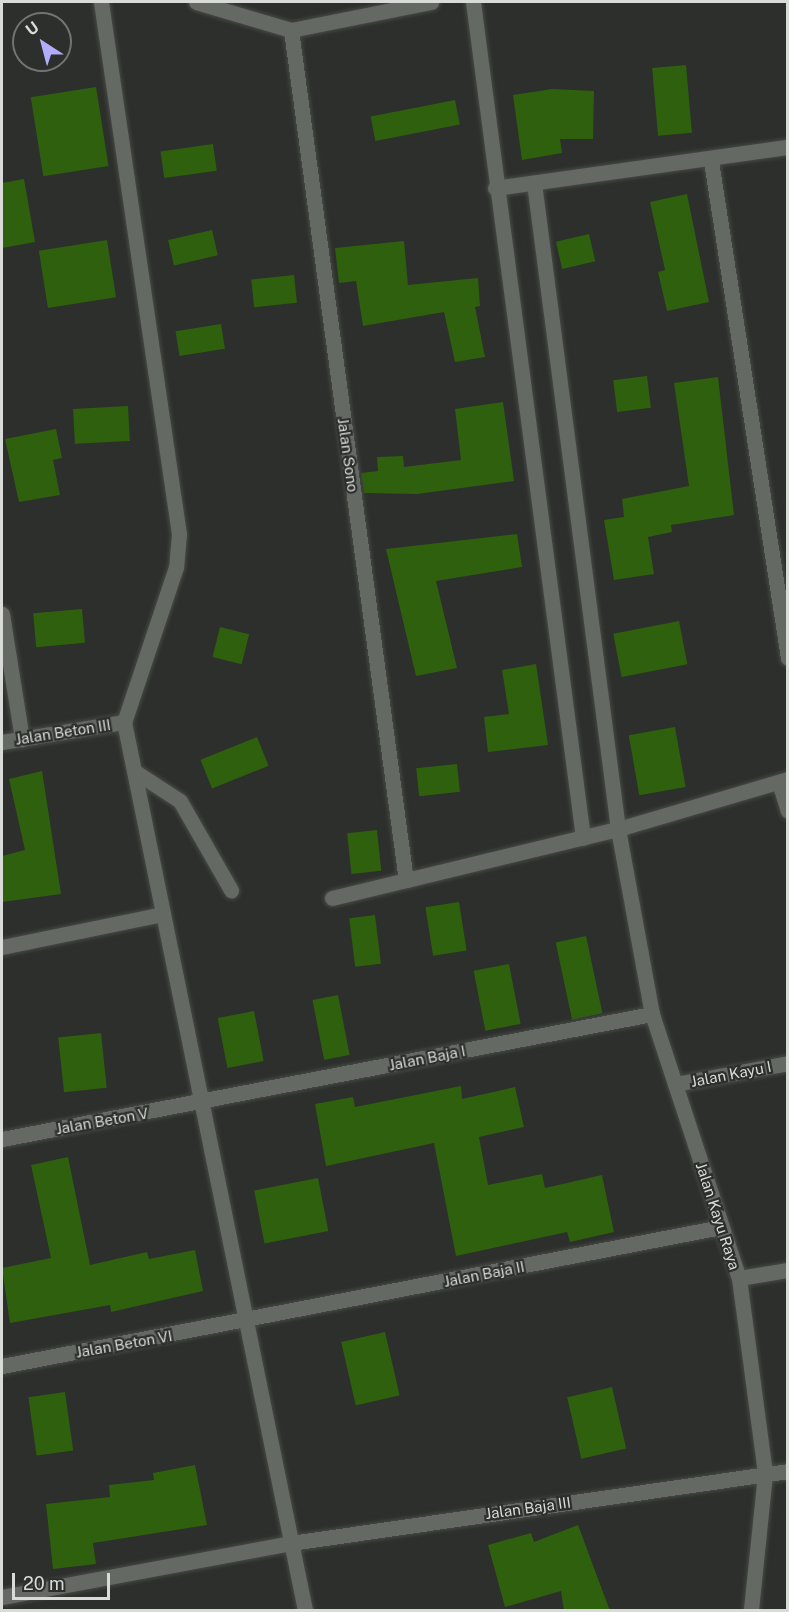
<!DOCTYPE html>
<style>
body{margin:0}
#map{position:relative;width:789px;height:1612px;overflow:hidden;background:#2c2f2b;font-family:"Public Sans",sans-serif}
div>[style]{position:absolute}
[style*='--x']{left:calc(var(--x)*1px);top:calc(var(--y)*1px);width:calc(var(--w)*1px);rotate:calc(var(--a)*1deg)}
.building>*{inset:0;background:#2f600e;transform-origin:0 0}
.roads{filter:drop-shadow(0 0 2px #474a46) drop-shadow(0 0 2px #474a46)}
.minor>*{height:15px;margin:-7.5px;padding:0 7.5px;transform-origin:7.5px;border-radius:7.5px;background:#656964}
span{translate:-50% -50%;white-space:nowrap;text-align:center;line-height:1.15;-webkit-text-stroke:4.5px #2c2f2b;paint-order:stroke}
.street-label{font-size:15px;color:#d9dbd8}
.frame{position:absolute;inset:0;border:3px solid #d9dbd8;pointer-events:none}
.north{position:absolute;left:12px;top:12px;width:60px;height:60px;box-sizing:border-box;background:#2c2f2b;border:2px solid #717470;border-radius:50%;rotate:324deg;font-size:16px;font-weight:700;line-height:24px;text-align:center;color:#d9dbd8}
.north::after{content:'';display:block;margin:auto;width:21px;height:27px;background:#b2adfa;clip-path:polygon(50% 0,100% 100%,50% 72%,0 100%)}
.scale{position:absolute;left:12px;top:1573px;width:98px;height:27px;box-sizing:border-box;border:3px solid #d9dbd8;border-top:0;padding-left:8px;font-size:18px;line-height:21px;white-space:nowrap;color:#d9dbd8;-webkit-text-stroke:4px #2c2f2b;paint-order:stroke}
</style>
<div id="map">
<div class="building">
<div style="left:686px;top:65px;width:68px;height:34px;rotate:85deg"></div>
<div style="left:96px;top:87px;width:80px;height:66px;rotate:81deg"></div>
<div style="clip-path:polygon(552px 89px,594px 91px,593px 139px,560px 139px,562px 153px,522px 160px,513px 95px)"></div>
<div style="left:455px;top:100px;width:25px;height:86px;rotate:79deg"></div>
<div style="left:213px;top:144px;width:27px;height:53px;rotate:82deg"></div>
<div style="clip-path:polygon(24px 179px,35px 242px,2px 248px,2px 183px)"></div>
<div style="clip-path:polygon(687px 194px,709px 302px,667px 311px,658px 272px,665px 270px,650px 202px)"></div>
<div style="left:212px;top:230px;width:26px;height:45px;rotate:77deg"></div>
<div style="left:589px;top:234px;width:28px;height:34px;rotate:77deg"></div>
<div style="left:107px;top:240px;width:58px;height:69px;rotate:81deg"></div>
<div style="clip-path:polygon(404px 241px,408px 285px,478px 278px,480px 306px,475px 307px,485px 357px,455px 362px,444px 312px,363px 326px,356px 281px,339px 283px,335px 248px)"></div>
<div style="left:294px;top:275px;width:28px;height:43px;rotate:84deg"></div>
<div style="left:221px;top:324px;width:25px;height:46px;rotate:81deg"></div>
<div style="left:647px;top:376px;width:32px;height:34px;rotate:83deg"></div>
<div style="clip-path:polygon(718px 377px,734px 515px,671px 525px,672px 532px,648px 537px,654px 574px,614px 580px,604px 520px,624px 517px,622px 499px,689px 486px,674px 383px)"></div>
<div style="clip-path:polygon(503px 402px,514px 481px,417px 494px,364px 493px,361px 473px,378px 471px,377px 457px,403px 456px,404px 467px,461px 460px,455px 409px)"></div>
<div style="left:128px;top:406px;width:35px;height:55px;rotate:87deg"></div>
<div style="clip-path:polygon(56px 429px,62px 458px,53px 460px,60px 495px,19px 502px,5px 439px)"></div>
<div style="clip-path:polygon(517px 534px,522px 567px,436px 581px,457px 668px,416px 676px,386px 549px)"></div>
<div style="left:82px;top:609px;width:34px;height:49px;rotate:85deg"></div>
<div style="left:679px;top:621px;width:44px;height:67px;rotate:79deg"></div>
<div style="left:220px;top:627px;width:30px;height:31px;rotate:14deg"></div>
<div style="clip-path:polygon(536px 664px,548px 745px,488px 752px,484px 717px,509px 714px,502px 670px)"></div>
<div style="left:675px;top:727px;width:61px;height:47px;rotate:80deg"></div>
<div style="left:257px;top:737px;width:31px;height:61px;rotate:68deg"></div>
<div style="left:457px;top:764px;width:28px;height:41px;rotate:84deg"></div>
<div style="clip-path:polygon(42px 771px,61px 894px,2px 902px,2px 856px,25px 850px,9px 779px)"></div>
<div style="left:377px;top:830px;width:41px;height:30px;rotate:84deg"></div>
<div style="left:459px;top:902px;width:49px;height:34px;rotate:81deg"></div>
<div style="left:375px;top:915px;width:49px;height:26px;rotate:83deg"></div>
<div style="left:586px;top:936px;width:79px;height:31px;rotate:78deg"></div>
<div style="left:509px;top:964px;width:61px;height:36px;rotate:79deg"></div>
<div style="left:338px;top:995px;width:61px;height:26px;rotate:79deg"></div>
<div style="left:254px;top:1011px;width:51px;height:37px;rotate:79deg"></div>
<div style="left:101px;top:1033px;width:55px;height:43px;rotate:84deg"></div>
<div style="clip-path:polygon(461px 1086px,462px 1099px,515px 1087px,524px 1127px,479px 1137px,488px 1185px,542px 1174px,545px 1188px,602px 1175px,614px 1232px,570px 1242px,567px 1232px,456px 1256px,434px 1143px,326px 1166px,315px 1104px,353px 1097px,355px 1107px)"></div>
<div style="clip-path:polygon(68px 1157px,90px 1265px,147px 1252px,149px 1259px,195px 1250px,203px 1291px,111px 1312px,110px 1305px,10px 1323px,2px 1268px,51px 1258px,31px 1165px)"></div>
<div style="left:318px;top:1178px;width:54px;height:65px;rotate:79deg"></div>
<div style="left:385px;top:1332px;width:65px;height:45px;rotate:77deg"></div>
<div style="left:612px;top:1387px;width:63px;height:46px;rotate:77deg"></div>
<div style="left:65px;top:1392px;width:59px;height:37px;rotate:82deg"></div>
<div style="clip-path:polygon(195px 1465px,207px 1525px,93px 1543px,96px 1564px,53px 1569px,46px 1504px,110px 1497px,109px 1485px,154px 1480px,153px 1473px)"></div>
<div style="clip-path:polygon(578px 1525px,610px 1611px,564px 1611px,561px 1591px,505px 1607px,488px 1545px,531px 1533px,534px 1542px)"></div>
</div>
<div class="roads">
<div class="minor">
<div style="--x:101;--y:2;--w:538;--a:81.66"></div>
<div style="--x:179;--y:534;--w:33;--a:95"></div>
<div style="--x:176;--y:567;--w:163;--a:108.5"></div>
<div style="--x:124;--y:722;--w:906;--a:78.48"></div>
<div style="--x:196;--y:2;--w:99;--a:16.4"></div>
<div style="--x:291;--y:30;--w:143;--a:-11.3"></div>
<div style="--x:473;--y:2;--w:843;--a:82.5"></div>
<div style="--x:291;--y:30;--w:858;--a:82.3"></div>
<div style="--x:711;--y:161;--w:503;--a:81.19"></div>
<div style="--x:534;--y:183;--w:651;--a:82.59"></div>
<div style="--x:618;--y:829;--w:188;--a:79.6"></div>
<div style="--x:652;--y:1014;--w:278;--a:71.8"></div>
<div style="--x:739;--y:1278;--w:198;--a:82.4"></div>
<div style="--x:765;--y:1474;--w:137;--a:95.9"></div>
<div style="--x:495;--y:188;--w:296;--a:-8"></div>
<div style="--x:2;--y:614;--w:127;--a:80.9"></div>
<div style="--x:2;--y:742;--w:124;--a:-9.3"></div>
<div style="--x:134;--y:771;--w:55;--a:33.1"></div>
<div style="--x:180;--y:801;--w:103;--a:60.2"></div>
<div style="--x:779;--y:782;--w:30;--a:73"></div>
<div style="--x:332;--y:898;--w:294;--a:-13.6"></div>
<div style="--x:618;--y:829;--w:177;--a:-16.4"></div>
<div style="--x:2;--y:947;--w:164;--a:-11.6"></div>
<div style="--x:675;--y:1084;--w:115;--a:-10.5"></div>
<div style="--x:2;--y:1139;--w:662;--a:-10.89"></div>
<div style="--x:739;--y:1278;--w:50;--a:-9.3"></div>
<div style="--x:2;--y:1366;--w:732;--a:-10.94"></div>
<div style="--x:2;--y:1597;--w:294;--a:-10.6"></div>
<div style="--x:291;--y:1543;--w:502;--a:-8.24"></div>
</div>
</div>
<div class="street-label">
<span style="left:348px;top:455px;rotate:82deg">Jalan Sono</span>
<span style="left:63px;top:732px;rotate:-9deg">Jalan Beton III</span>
<span style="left:427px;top:1058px;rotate:-11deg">Jalan Baja I</span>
<span style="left:731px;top:1074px;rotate:-11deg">Jalan Kayu I</span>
<span style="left:102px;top:1121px;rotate:-10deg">Jalan Beton V</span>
<span style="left:718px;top:1216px;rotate:72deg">Jalan Kayu Raya</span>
<span style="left:484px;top:1274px;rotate:-11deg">Jalan Baja II</span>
<span style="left:124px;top:1344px;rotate:-10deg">Jalan Beton VI</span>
<span style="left:528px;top:1508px;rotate:-8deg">Jalan Baja III</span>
</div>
<div class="frame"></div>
<div class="north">U</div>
<div class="scale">20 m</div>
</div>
